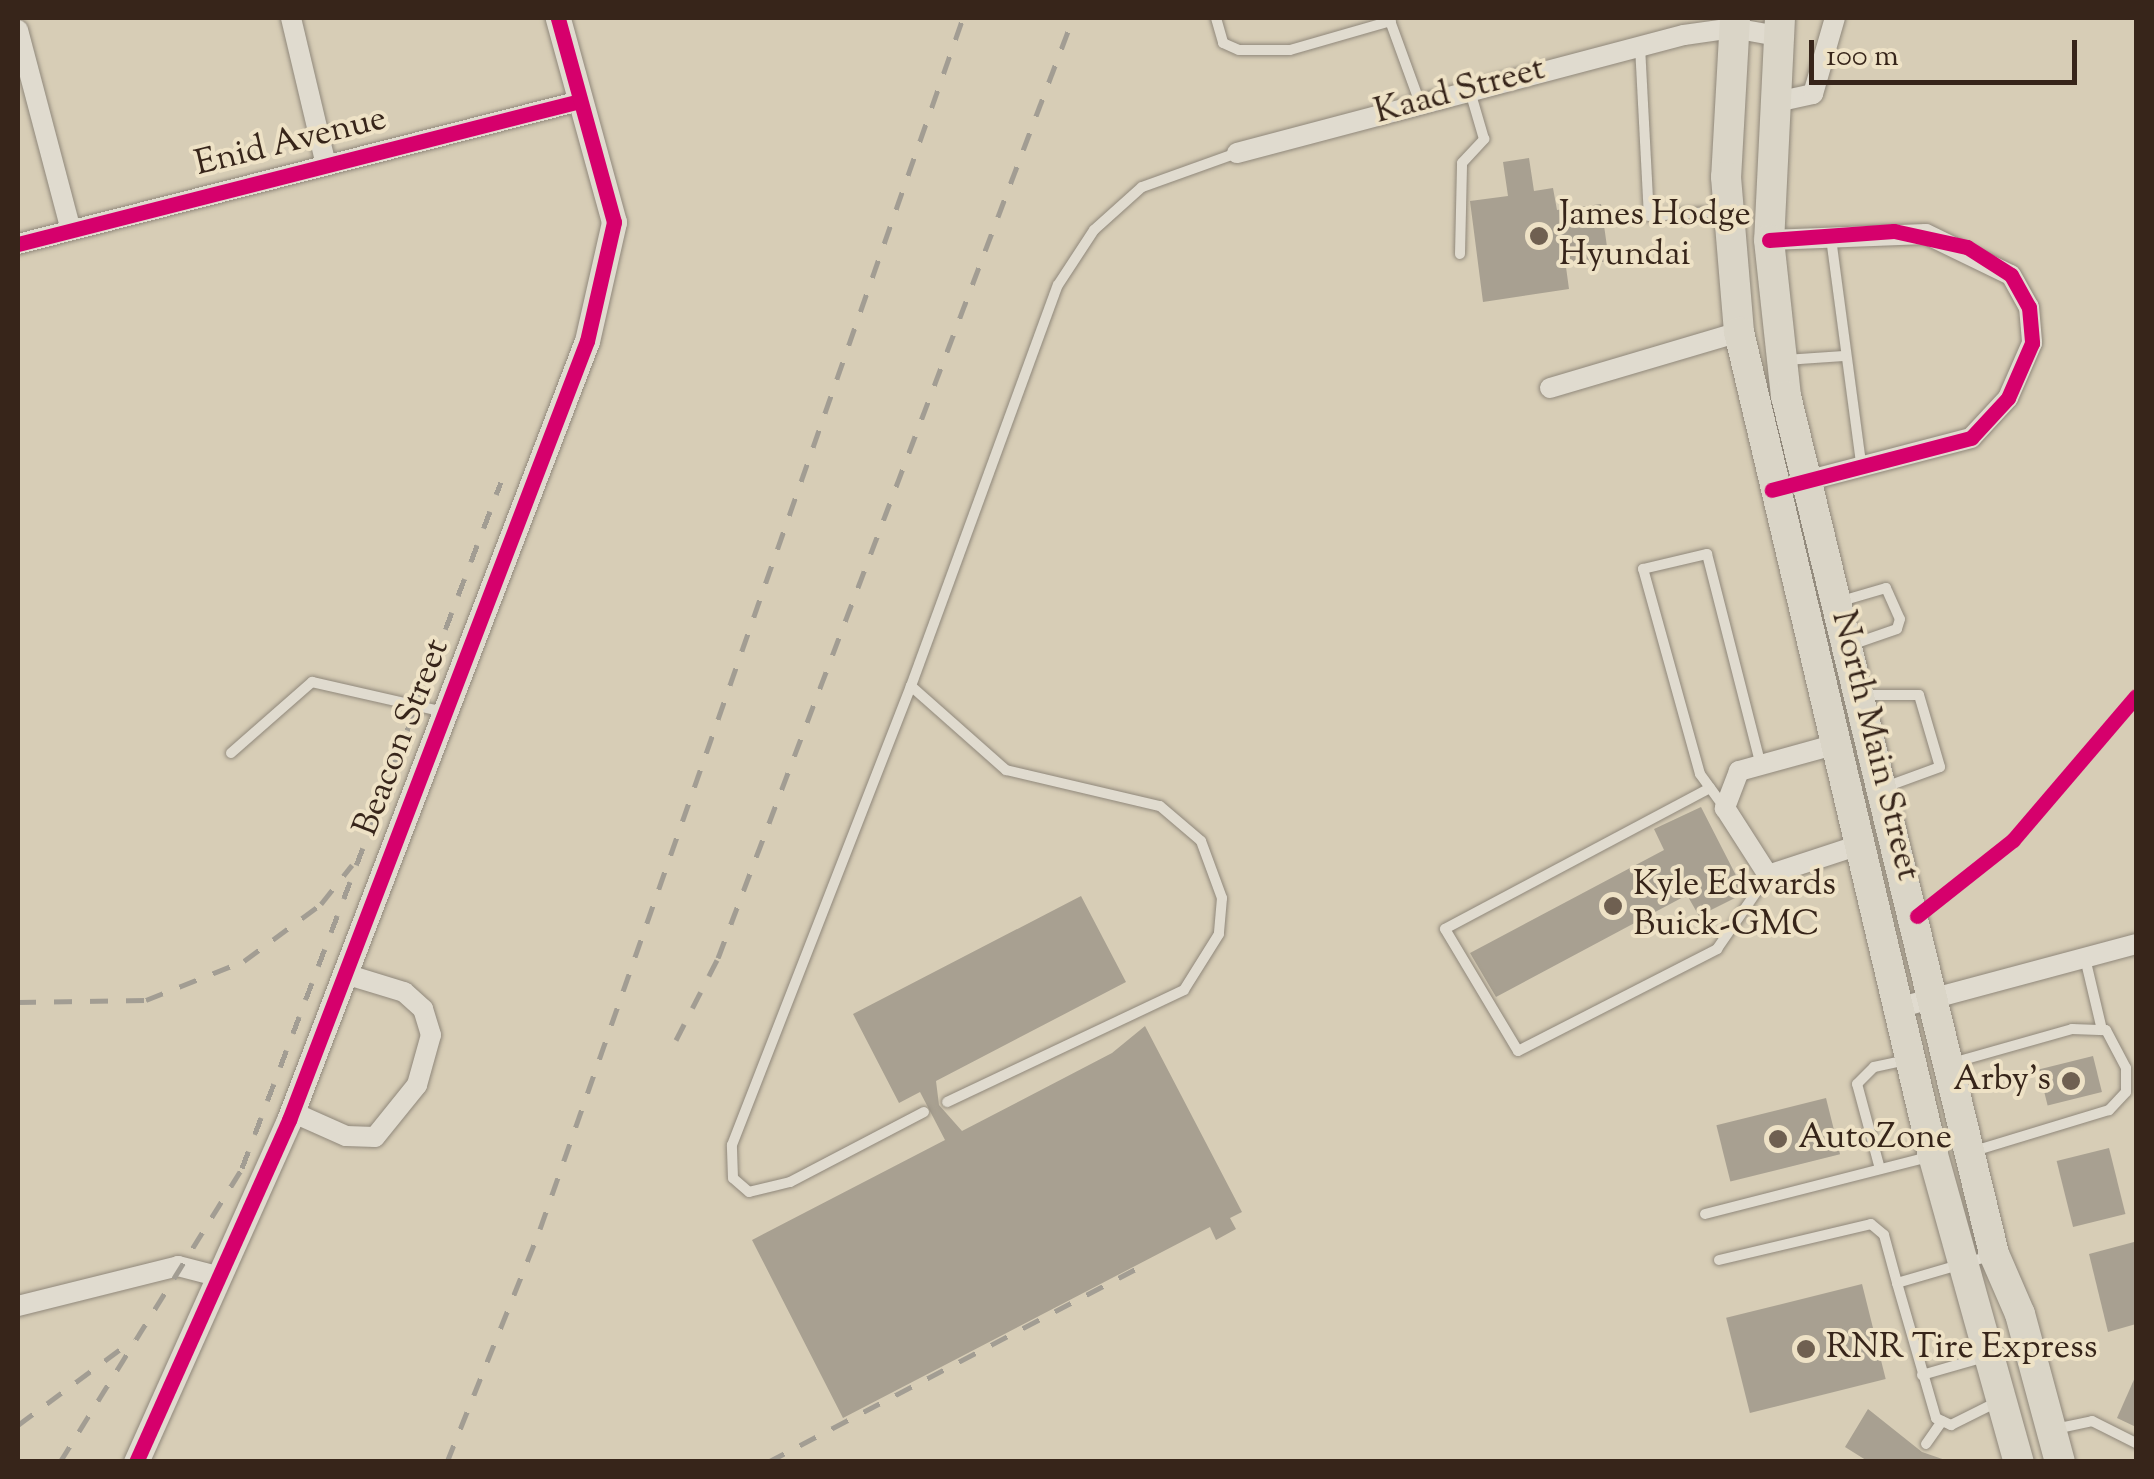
<!DOCTYPE html>
<style>
body{margin:0}
#map{position:relative;width:2154px;height:1479px;overflow:hidden;background:#d7cdb6;font-family:"Sorts Mill Goudy",serif}
div>[style]{position:absolute}
[style*='--x']{left:calc(var(--x)*1px);top:calc(var(--y)*1px);width:calc(var(--w)*1px);rotate:calc(var(--a)*1deg)}
.building>*{inset:0;background:#a8a091;transform-origin:0 0}
.roads{filter:drop-shadow(0 0 2px #90887b) drop-shadow(0 0 2px #90887b)}
.service>*{height:10px;margin:-5px;padding:0 5px;transform-origin:5px;border-radius:5px;background:#e0dbcf}
.minor>*{height:20px;margin:-10px;padding:0 10px;transform-origin:10px;border-radius:10px;background:#e0dbcf}
.tertiary>*{height:25px;margin:-12.5px;padding:0 12.5px;transform-origin:12.5px;border-radius:12.5px;background:#e0dbcf}
.primary>*{height:30px;margin:-15px;padding:0 15px;transform-origin:15px;border-radius:15px;background:#dad5c7}
.rail>*{height:5px;margin-top:-2.5px;transform-origin:0;background:repeating-linear-gradient(90deg,#a29d93 0 18px,transparent 0 36px)}
.cycleway>*{height:15px;margin:-7.5px;padding:0 7.5px;transform-origin:7.5px;border-radius:7.5px;background:#d6006c}
.dots>*{width:28px;height:28px;translate:-50% -50%;box-sizing:border-box;border:5px solid #eee2c6;border-radius:50%}
span{translate:-50% -50%;white-space:nowrap;text-align:center;line-height:1.15;-webkit-text-stroke:8px #eee2c6;paint-order:stroke}
.street-label{font-size:35px;color:#37251a}
.poi-label{font-size:35px;color:#37251a}
.left{translate:0 -50%;text-align:left}
.right{translate:-100% -50%;text-align:right}
.frame{position:absolute;inset:0;border:20px solid #37251a;pointer-events:none}
.scale{position:absolute;left:1809px;top:40px;width:268px;height:45px;box-sizing:border-box;border:5px solid #37251a;border-top:0;padding-left:12px;font-size:30px;line-height:35px;white-space:nowrap;color:#37251a;-webkit-text-stroke:8px #eee2c6;paint-order:stroke}
</style>
<div id="map">
<div class="building">
<div style="clip-path:polygon(1529px 158px,1534px 191px,1553px 188px,1557px 210px,1601px 204px,1609px 261px,1566px 267px,1569px 289px,1483px 302px,1470px 201px,1508px 196px,1503px 162px)"></div>
<div style="clip-path:polygon(1701px 807px,1745px 893px,1699px 916px,1687px 895px,1496px 997px,1470px 953px,1664px 850px,1654px 829px)"></div>
<div style="clip-path:polygon(1081px 896px,1126px 982px,936px 1081px,939px 1105px,962px 1131px,1112px 1053px,1145px 1026px,1242px 1212px,1230px 1218px,1236px 1229px,1216px 1240px,1210px 1227px,843px 1418px,752px 1240px,945px 1140px,920px 1092px,899px 1103px,853px 1014px)"></div>
<div style="left:2093px;top:1056px;width:37px;height:56px;rotate:76deg"></div>
<div style="left:1826px;top:1098px;width:58px;height:113px;rotate:76deg"></div>
<div style="left:2109px;top:1148px;width:68px;height:54px;rotate:76deg"></div>
<div style="clip-path:polygon(2134px 1242px,2136px 1324px,2108px 1332px,2089px 1254px)"></div>
<div style="left:1862px;top:1284px;width:98px;height:140px;rotate:76deg"></div>
<div style="clip-path:polygon(2136px 1375px,2136px 1427px,2117px 1418px)"></div>
<div style="clip-path:polygon(1868px 1409px,1922px 1452px,1951px 1462px,1869px 1462px,1845px 1447px)"></div>
</div>
<div class="roads">
<div class="service">
<div style="--x:1216;--y:18;--w:26;--a:74"></div>
<div style="--x:1223;--y:43;--w:17;--a:24"></div>
<div style="--x:1239;--y:50;--w:51;--a:0"></div>
<div style="--x:1290;--y:50;--w:105;--a:-16"></div>
<div style="--x:1389;--y:18;--w:90;--a:70"></div>
<div style="--x:1640;--y:46;--w:170;--a:87"></div>
<div style="--x:1649;--y:216;--w:77;--a:-3.7"></div>
<div style="--x:1831;--y:238;--w:233;--a:82.4"></div>
<div style="--x:1460;--y:254;--w:91;--a:-88.7"></div>
<div style="--x:1462;--y:163;--w:33;--a:-47"></div>
<div style="--x:1484;--y:139;--w:50;--a:-106.3"></div>
<div style="--x:1785;--y:360;--w:59;--a:-3.9"></div>
<div style="--x:1838;--y:602;--w:50;--a:-16.3"></div>
<div style="--x:1886;--y:588;--w:34;--a:66"></div>
<div style="--x:1900;--y:619;--w:10;--a:107"></div>
<div style="--x:1897;--y:629;--w:52;--a:160.9"></div>
<div style="--x:911;--y:686;--w:427;--a:-69.9"></div>
<div style="--x:1058;--y:285;--w:66;--a:-56.8"></div>
<div style="--x:1094;--y:230;--w:64;--a:-41.9"></div>
<div style="--x:1142;--y:187;--w:101;--a:-19.7"></div>
<div style="--x:1862;--y:695;--w:57;--a:0"></div>
<div style="--x:1919;--y:695;--w:75;--a:73.7"></div>
<div style="--x:1940;--y:767;--w:59;--a:160"></div>
<div style="--x:231;--y:753;--w:108;--a:-41.2"></div>
<div style="--x:312;--y:682;--w:135;--a:12.8"></div>
<div style="--x:1710;--y:788;--w:300;--a:152"></div>
<div style="--x:1445;--y:929;--w:142;--a:59.1"></div>
<div style="--x:1518;--y:1051;--w:224;--a:-27.1"></div>
<div style="--x:1717;--y:949;--w:90;--a:-55.4"></div>
<div style="--x:1724;--y:807;--w:41;--a:-126"></div>
<div style="--x:1700;--y:774;--w:213;--a:-105.5"></div>
<div style="--x:1643;--y:569;--w:66;--a:-13.2"></div>
<div style="--x:1707;--y:554;--w:215;--a:75.7"></div>
<div style="--x:2085;--y:958;--w:74;--a:76.7"></div>
<div style="--x:1952;--y:1063;--w:125;--a:-15.8"></div>
<div style="--x:2072;--y:1029;--w:34;--a:2"></div>
<div style="--x:2106;--y:1030;--w:43;--a:62.2"></div>
<div style="--x:2126;--y:1068;--w:24;--a:90"></div>
<div style="--x:2126;--y:1092;--w:25;--a:133"></div>
<div style="--x:2109;--y:1110;--w:141;--a:163.1"></div>
<div style="--x:924;--y:1112;--w:151;--a:152.4"></div>
<div style="--x:790;--y:1182;--w:42;--a:166.3"></div>
<div style="--x:749;--y:1192;--w:21;--a:-139"></div>
<div style="--x:733;--y:1178;--w:33;--a:-92"></div>
<div style="--x:732;--y:1145;--w:493;--a:-68.7"></div>
<div style="--x:911;--y:686;--w:127;--a:41.5"></div>
<div style="--x:1006;--y:770;--w:158;--a:13.2"></div>
<div style="--x:1160;--y:806;--w:54;--a:40.5"></div>
<div style="--x:1201;--y:841;--w:61;--a:69.8"></div>
<div style="--x:1222;--y:898;--w:36;--a:95"></div>
<div style="--x:1219;--y:934;--w:66;--a:122"></div>
<div style="--x:1184;--y:990;--w:262;--a:154.7"></div>
<div style="--x:1880;--y:1169;--w:88;--a:-105.1"></div>
<div style="--x:1857;--y:1084;--w:24;--a:-45"></div>
<div style="--x:1874;--y:1067;--w:34;--a:-12"></div>
<div style="--x:1705;--y:1214;--w:230;--a:-14.3"></div>
<div style="--x:1719;--y:1260;--w:156;--a:-13.3"></div>
<div style="--x:1871;--y:1224;--w:17;--a:40"></div>
<div style="--x:1884;--y:1235;--w:50;--a:74.8"></div>
<div style="--x:1897;--y:1283;--w:100;--a:-16.3"></div>
<div style="--x:1897;--y:1283;--w:141;--a:73.9"></div>
<div style="--x:1936;--y:1418;--w:17;--a:25"></div>
<div style="--x:1951;--y:1425;--w:51;--a:-26.6"></div>
<div style="--x:1922;--y:1375;--w:69;--a:-16.1"></div>
<div style="--x:2055;--y:1429;--w:38;--a:-12"></div>
<div style="--x:2092;--y:1421;--w:49;--a:26.6"></div>
<div style="--x:1926;--y:1444;--w:28;--a:-55"></div>
</div>
<div class="minor">
<div style="--x:291;--y:18;--w:151;--a:76.6"></div>
<div style="--x:18;--y:30;--w:207;--a:75.2"></div>
<div style="--x:1772;--y:103;--w:42;--a:-12.4"></div>
<div style="--x:1813;--y:94;--w:79;--a:-73.9"></div>
<div style="--x:1237;--y:153;--w:462;--a:-14.8"></div>
<div style="--x:1684;--y:35;--w:49;--a:-8.1"></div>
<div style="--x:1733;--y:28;--w:46;--a:10.1"></div>
<div style="--x:1769;--y:240;--w:157;--a:-2.2"></div>
<div style="--x:1926;--y:234;--w:94;--a:25.8"></div>
<div style="--x:2011;--y:275;--w:37;--a:61"></div>
<div style="--x:2029;--y:307;--w:36;--a:85"></div>
<div style="--x:2032;--y:343;--w:60;--a:113.6"></div>
<div style="--x:2008;--y:398;--w:54;--a:132.8"></div>
<div style="--x:1971;--y:438;--w:182;--a:165.4"></div>
<div style="--x:18;--y:244;--w:580;--a:-14.28"></div>
<div style="--x:1550;--y:388;--w:197;--a:-16.5"></div>
<div style="--x:1837;--y:744;--w:102;--a:164.6"></div>
<div style="--x:1739;--y:771;--w:40;--a:111"></div>
<div style="--x:1725;--y:808;--w:80;--a:57.3"></div>
<div style="--x:1768;--y:875;--w:97;--a:-18.1"></div>
<div style="--x:1901;--y:1007;--w:243;--a:-15"></div>
<div style="--x:292;--y:1112;--w:59;--a:24"></div>
<div style="--x:346;--y:1136;--w:29;--a:2"></div>
<div style="--x:375;--y:1137;--w:67;--a:-51.1"></div>
<div style="--x:417;--y:1085;--w:52;--a:-74.4"></div>
<div style="--x:431;--y:1035;--w:27;--a:-107"></div>
<div style="--x:423;--y:1009;--w:25;--a:-138"></div>
<div style="--x:404;--y:992;--w:62;--a:-163"></div>
<div style="--x:18;--y:1306;--w:165;--a:-14"></div>
<div style="--x:178;--y:1266;--w:40;--a:14.4"></div>
</div>
<div class="tertiary">
<div style="--x:136;--y:1462;--w:375;--a:-65.9"></div>
<div style="--x:289;--y:1120;--w:834;--a:-69.07"></div>
<div style="--x:587;--y:341;--w:122;--a:-77.2"></div>
<div style="--x:614;--y:222;--w:212;--a:-105.4"></div>
</div>
<div class="primary">
<div style="--x:1735;--y:18;--w:159;--a:93.2"></div>
<div style="--x:1726;--y:177;--w:156;--a:85.2"></div>
<div style="--x:1739;--y:332;--w:846;--a:76.74"></div>
<div style="--x:1933;--y:1155;--w:319;--a:74.4"></div>
<div style="--x:1780;--y:18;--w:222;--a:92.8"></div>
<div style="--x:1769;--y:240;--w:157;--a:83.8"></div>
<div style="--x:1786;--y:396;--w:883;--a:76.37"></div>
<div style="--x:1994;--y:1254;--w:65;--a:66.6"></div>
<div style="--x:2020;--y:1314;--w:153;--a:74.9"></div>
</div>
</div>
<div class="rail">
<div style="--x:18;--y:1002;--w:128;--a:-0.9"></div>
<div style="--x:146;--y:1000;--w:105;--a:-21.7"></div>
<div style="--x:244;--y:961;--w:96;--a:-36.5"></div>
<div style="--x:321;--y:904;--w:50;--a:-51.5"></div>
<div style="--x:676;--y:1040;--w:92;--a:-62.9"></div>
<div style="--x:718;--y:958;--w:1005;--a:-69.31"></div>
<div style="--x:18;--y:1425;--w:144;--a:-36.6"></div>
<div style="--x:60;--y:1462;--w:346;--a:-58.2"></div>
<div style="--x:242;--y:1168;--w:733;--a:-69.32"></div>
<div style="--x:447;--y:1462;--w:251;--a:-68.2"></div>
<div style="--x:540;--y:1229;--w:1283;--a:-70.75"></div>
<div style="--x:768;--y:1462;--w:418;--a:-27.7"></div>
</div>
<div class="cycleway">
<div style="--x:1769;--y:240;--w:125;--a:-4.1"></div>
<div style="--x:1894;--y:231;--w:75;--a:12.4"></div>
<div style="--x:1967;--y:247;--w:52;--a:32.5"></div>
<div style="--x:2011;--y:275;--w:37;--a:61"></div>
<div style="--x:2029;--y:307;--w:36;--a:85"></div>
<div style="--x:2032;--y:343;--w:60;--a:113.6"></div>
<div style="--x:2008;--y:398;--w:54;--a:132.8"></div>
<div style="--x:1971;--y:438;--w:206;--a:165.4"></div>
<div style="--x:18;--y:244;--w:580;--a:-14.28"></div>
<div style="--x:1917;--y:916;--w:122;--a:-38.4"></div>
<div style="--x:2013;--y:840;--w:189;--a:-49.5"></div>
<div style="--x:136;--y:1462;--w:375;--a:-65.9"></div>
<div style="--x:289;--y:1120;--w:834;--a:-69.07"></div>
<div style="--x:587;--y:341;--w:122;--a:-77.2"></div>
<div style="--x:614;--y:222;--w:212;--a:-105.4"></div>
</div>
<div class="dots">
<div style="left:1539px;top:236px;background:#6f6051"></div>
<div style="left:1613px;top:906px;background:#6f6051"></div>
<div style="left:2071px;top:1081px;background:#6f6051"></div>
<div style="left:1778px;top:1139px;background:#6f6051"></div>
<div style="left:1806px;top:1349px;background:#6f6051"></div>
</div>
<div class="street-label">
<span style="left:1460px;top:92px;rotate:-15deg">Kaad Street</span>
<span style="left:291px;top:143px;rotate:-14deg">Enid Avenue</span>
<span style="left:403px;top:738px;rotate:-69deg">Beacon Street</span>
<span style="left:1874px;top:746px;rotate:76deg">North Main Street</span>
</div>
<div class="poi-label">
<span class="left" style="left:1559px;top:236px">James Hodge<br>Hyundai</span>
<span class="left" style="left:1633px;top:906px">Kyle Edwards<br>Buick-GMC</span>
<span class="right" style="left:2051px;top:1081px">Arby's</span>
<span class="left" style="left:1798px;top:1139px">AutoZone</span>
<span class="left" style="left:1826px;top:1349px">RNR Tire Express</span>
</div>
<div class="frame"></div>
<div class="scale">100 m</div>
</div>
